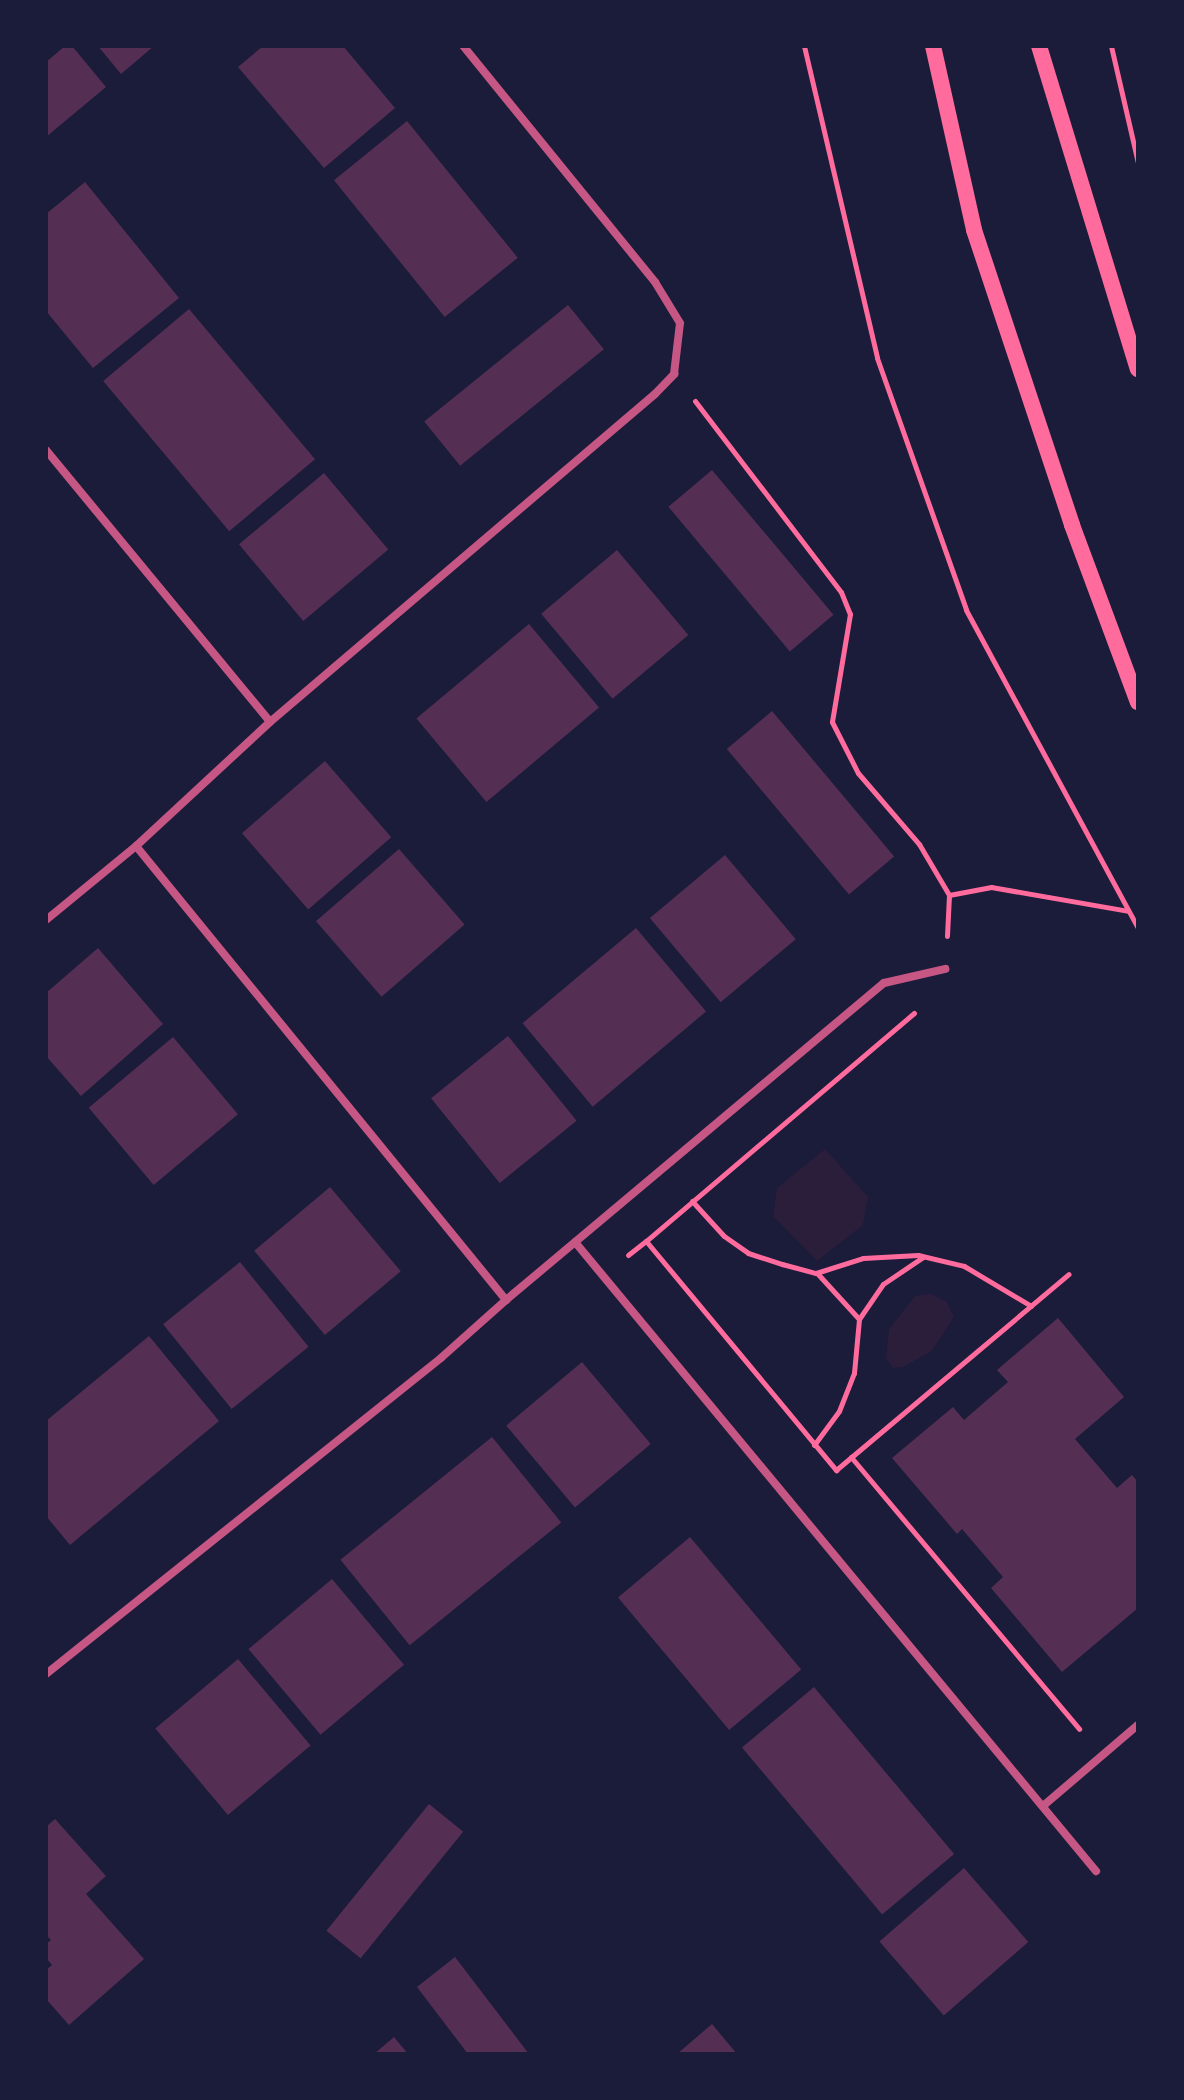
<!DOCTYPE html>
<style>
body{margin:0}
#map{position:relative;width:1184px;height:2100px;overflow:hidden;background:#1b1b3a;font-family:Mulish,sans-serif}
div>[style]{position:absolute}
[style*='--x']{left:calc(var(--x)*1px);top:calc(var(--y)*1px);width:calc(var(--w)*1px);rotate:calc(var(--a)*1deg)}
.green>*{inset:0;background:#2a1e3b}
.building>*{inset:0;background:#542f53;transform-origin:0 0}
.path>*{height:5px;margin:-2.5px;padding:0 2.5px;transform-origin:2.5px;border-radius:2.5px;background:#ff6b9d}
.minor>*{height:8px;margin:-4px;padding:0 4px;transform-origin:4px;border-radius:4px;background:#c65784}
.secondary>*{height:16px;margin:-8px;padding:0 8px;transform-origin:8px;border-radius:8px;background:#ff6b9d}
span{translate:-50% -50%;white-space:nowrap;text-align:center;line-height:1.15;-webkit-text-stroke:8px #1b1b3a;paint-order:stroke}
.frame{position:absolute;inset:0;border:48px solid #1b1b3a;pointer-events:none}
</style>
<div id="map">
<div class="green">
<div style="clip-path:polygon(825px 1149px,868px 1197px,863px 1225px,817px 1261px,773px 1216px,777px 1188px)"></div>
<div style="clip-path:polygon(931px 1294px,947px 1302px,954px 1317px,932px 1351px,903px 1367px,893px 1368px,886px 1359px,889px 1329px,915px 1296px)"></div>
</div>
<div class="building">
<div style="clip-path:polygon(65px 46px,72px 46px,106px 87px,46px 137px,46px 62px)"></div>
<div style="clip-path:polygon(98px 46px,154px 46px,121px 74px)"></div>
<div style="clip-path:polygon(263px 46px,343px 46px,395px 108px,324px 168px,238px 67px)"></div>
<div style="left:407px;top:121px;width:176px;height:94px;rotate:51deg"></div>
<div style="clip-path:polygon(85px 182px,179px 298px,93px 368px,46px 311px,46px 214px)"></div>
<div style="left:568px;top:305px;width:57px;height:185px;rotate:51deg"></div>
<div style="left:189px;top:309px;width:196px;height:112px;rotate:50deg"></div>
<div style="left:712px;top:470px;width:189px;height:57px;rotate:50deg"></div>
<div style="left:324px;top:473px;width:100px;height:111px;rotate:50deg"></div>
<div style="left:617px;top:550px;width:111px;height:99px;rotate:50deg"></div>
<div style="left:529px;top:624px;width:109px;height:147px;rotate:50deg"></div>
<div style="left:772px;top:711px;width:190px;height:59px;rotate:50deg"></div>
<div style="left:325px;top:761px;width:101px;height:110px;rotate:49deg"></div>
<div style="left:399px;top:849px;width:100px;height:110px;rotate:49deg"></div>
<div style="left:725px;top:855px;width:110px;height:98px;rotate:50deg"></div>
<div style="left:636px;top:928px;width:109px;height:148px;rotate:50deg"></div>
<div style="clip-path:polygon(98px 948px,163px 1024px,81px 1096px,46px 1056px,46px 993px)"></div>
<div style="left:508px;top:1036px;width:109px;height:99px;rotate:51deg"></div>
<div style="left:173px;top:1037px;width:101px;height:110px;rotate:50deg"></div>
<div style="left:330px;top:1187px;width:110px;height:99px;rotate:50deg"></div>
<div style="left:240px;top:1262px;width:109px;height:99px;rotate:51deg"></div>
<div style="clip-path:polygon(1058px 1318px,1124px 1397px,1075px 1439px,1117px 1488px,1132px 1475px,1138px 1482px,1138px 1608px,1062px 1672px,991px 1588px,1003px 1577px,962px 1529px,957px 1534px,892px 1458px,953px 1407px,964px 1420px,1008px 1382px,997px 1370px)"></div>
<div style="clip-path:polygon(149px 1336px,219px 1421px,70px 1545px,46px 1516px,46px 1421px)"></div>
<div style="left:582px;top:1362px;width:107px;height:99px;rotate:50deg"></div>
<div style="left:492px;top:1437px;width:110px;height:195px;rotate:51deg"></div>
<div style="left:690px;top:1537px;width:173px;height:94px;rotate:50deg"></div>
<div style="left:332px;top:1579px;width:112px;height:109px;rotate:50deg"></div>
<div style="left:238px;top:1659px;width:113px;height:108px;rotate:50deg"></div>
<div style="left:814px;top:1687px;width:218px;height:94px;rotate:50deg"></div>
<div style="left:429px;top:1804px;width:44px;height:163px;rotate:39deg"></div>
<div style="clip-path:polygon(55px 1819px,106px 1876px,86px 1894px,144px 1959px,69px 2025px,46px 1999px,46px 1970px,52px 1965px,46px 1958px,46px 1944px,51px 1940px,46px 1935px,46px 1827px)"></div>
<div style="left:964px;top:1868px;width:98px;height:112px;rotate:49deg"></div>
<div style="clip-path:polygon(455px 1957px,529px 2054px,468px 2054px,417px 1987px)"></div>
<div style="clip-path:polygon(712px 2024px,737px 2054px,677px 2054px)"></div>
<div style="clip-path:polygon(394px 2037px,408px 2054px,374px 2054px)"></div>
</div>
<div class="path">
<div style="--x:804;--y:46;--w:320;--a:76.8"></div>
<div style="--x:877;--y:358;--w:267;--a:70.5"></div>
<div style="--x:966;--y:610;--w:362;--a:61.6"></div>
<div style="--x:1111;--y:46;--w:120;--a:77"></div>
<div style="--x:695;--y:401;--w:240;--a:52.6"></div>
<div style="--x:841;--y:592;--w:24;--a:68"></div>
<div style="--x:850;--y:614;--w:109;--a:99.5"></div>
<div style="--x:832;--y:722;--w:57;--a:63"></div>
<div style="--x:858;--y:773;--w:94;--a:49.3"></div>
<div style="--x:919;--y:844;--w:59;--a:59.5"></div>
<div style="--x:949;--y:895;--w:41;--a:92.8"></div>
<div style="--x:949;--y:895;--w:43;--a:-10.8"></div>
<div style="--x:991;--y:887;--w:139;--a:9.9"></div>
<div style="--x:914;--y:1013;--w:352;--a:139.6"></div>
<div style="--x:646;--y:1241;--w:298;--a:50.3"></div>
<div style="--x:836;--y:1470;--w:304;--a:-40.1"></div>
<div style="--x:692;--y:1201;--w:47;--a:47.6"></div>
<div style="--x:724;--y:1236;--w:29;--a:35"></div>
<div style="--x:748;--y:1253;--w:36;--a:18"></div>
<div style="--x:782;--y:1264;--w:35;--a:15"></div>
<div style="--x:816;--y:1273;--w:49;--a:-17.7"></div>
<div style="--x:863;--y:1258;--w:55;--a:-3.1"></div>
<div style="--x:918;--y:1255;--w:47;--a:13.4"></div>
<div style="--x:964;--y:1266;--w:78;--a:30.8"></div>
<div style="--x:628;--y:1255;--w:23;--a:-38"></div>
<div style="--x:859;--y:1319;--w:42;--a:-55.6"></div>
<div style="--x:883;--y:1284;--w:48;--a:-34"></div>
<div style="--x:814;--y:1445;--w:42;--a:-53.7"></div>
<div style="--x:839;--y:1411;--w:41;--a:-68.5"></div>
<div style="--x:854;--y:1373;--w:54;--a:-84.7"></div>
<div style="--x:859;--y:1319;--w:62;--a:-132.4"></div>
<div style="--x:851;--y:1457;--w:355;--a:50"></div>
</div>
<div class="minor">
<div style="--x:46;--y:450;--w:352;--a:50.5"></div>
<div style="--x:270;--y:722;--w:183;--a:137.2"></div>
<div style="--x:136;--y:846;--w:586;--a:50.82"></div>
<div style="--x:506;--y:1300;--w:87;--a:138.3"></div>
<div style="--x:441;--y:1358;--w:506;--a:141.34"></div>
<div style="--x:270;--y:722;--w:506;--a:-40.43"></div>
<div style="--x:655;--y:394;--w:28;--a:-46"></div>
<div style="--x:674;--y:374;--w:51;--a:-83.3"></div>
<div style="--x:680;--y:323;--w:48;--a:-121.4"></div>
<div style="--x:655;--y:282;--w:304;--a:-129.1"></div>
<div style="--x:46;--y:920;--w:117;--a:-39.4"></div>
<div style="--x:575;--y:1242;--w:817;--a:50.37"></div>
<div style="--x:506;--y:1300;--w:493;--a:-40"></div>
<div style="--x:884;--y:983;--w:63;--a:-12.9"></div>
<div style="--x:1043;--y:1806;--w:125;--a:-40.5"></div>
</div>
<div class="secondary">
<div style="--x:933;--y:46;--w:189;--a:77.4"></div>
<div style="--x:974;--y:230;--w:311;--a:71.6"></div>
<div style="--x:1072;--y:525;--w:189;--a:69.6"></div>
<div style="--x:1039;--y:46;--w:338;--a:73"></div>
</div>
<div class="frame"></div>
</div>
